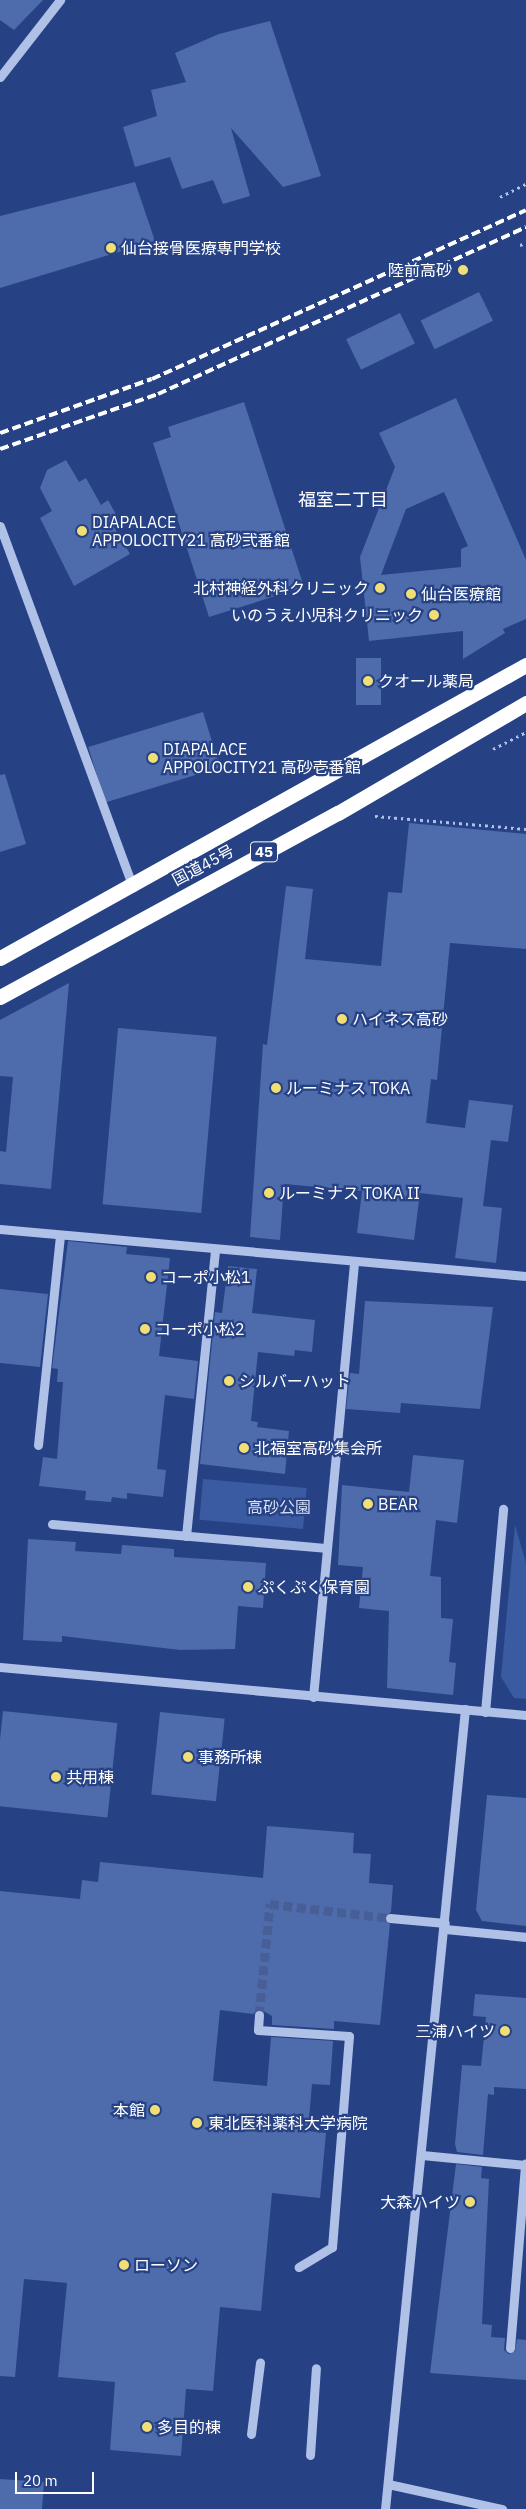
<!DOCTYPE html>
<meta charset="utf-8">
<style>
body{margin:0}
#map{position:relative;width:526px;height:2509px;overflow:hidden;background:#264285;font-family:"IBM Plex Sans","Noto Sans JP",sans-serif}
div>[style]{position:absolute}
[style*='--x']{left:calc(var(--x)*1px);top:calc(var(--y)*1px);width:calc(var(--w)*1px);rotate:calc(var(--a)*1deg)}
.green>*{inset:0;background:#3a5aa1;transform-origin:0 0}
.building>*{inset:0;background:#4e6bac;transform-origin:0 0}
.minor-tunnel>*{height:9px;margin-top:-4.5px;transform-origin:0;background:repeating-linear-gradient(90deg,#475e97 0 9px,transparent 0 13.5px)}
.path>*{height:3px;margin-top:-1.5px;transform-origin:0;background:repeating-linear-gradient(90deg,#b0c1e8 0 2.5px,transparent 0 6.5px)}
.minor>*{height:9px;margin:-4.5px;padding:0 4.5px;transform-origin:4.5px;border-radius:4.5px;background:#b0c1e8}
.highway>*{height:15px;margin:-7.5px;padding:0 7.5px;transform-origin:7.5px;border-radius:7.5px;background:#fff}
.rail>*{height:4px;margin-top:-2px;transform-origin:0;background:repeating-linear-gradient(90deg,#fff 0 9px,transparent 0 13px)}
.dots>*{width:14px;height:14px;translate:-50% -50%;box-sizing:border-box;border:2px solid #264285;border-radius:50%}
span{translate:-50% -50%;white-space:nowrap;text-align:center;line-height:1.15;-webkit-text-stroke:4.5px #264285;paint-order:stroke}
.shield-label span{padding:1px 4px;background:#264285;border:1px solid;border-radius:4px;-webkit-text-stroke-width:0}
.shield-label{font-size:15px;color:#fff;font-weight:700}
.poi-label{font-size:16px;color:#fff}
.left{translate:0 -50%;text-align:left}
.right{translate:-100% -50%;text-align:right}
.street-label{font-size:16px;color:#fff}
.park-label{font-size:16px;color:#d4def6}
.neighbourhood-label{font-size:18px;color:#fff}
.scale{position:absolute;left:15px;top:2472px;width:79px;height:22px;box-sizing:border-box;border:2px solid #fff;border-top:0;padding-left:6px;font-size:15px;line-height:18px;white-space:nowrap;color:#fff;-webkit-text-stroke:4px #264285;paint-order:stroke}
</style>
<div id="map">
<div class="green">
<div style="left:203px;top:1479px;width:104px;height:41px;rotate:5deg"></div>
<div style="clip-path:polygon(515px 1525px,526px 1563px,526px 1699px,514px 1698px,501px 1677px)"></div>
</div>
<div class="building">
<div style="clip-path:polygon(0 0,43px 0,14px 30px,0 20px)"></div>
<div style="clip-path:polygon(270px 21px,321px 176px,283px 187px,231px 128px,250px 196px,223px 204px,213px 180px,182px 189px,170px 157px,135px 167px,123px 127px,157px 116px,151px 90px,186px 82px,175px 53px,219px 34px)"></div>
<div style="clip-path:polygon(135px 182px,155px 241px,0 288px,0 216px)"></div>
<div style="left:479px;top:292px;width:32px;height:65px;rotate:64deg"></div>
<div style="left:400px;top:313px;width:34px;height:60px;rotate:64deg"></div>
<div style="clip-path:polygon(evenodd,456px 398px,526px 560px,526px 619px,503px 629px,505px 633px,463px 659px,463px 631px,369px 641px,360px 557px,395px 467px,379px 433px,456px 398px,444px 492px,468px 546px,461px 549px,461px 567px,381px 575px,406px 509px,444px 492px)"></div>
<div style="clip-path:polygon(244px 402px,304px 587px,209px 617px,153px 443px,171px 437px,168px 427px)"></div>
<div style="clip-path:polygon(66px 460px,79px 482px,86px 478px,101px 505px,108px 500px,118px 518px,111px 522px,130px 554px,74px 586px,40px 518px,52px 511px,40px 488px,47px 470px)"></div>
<div style="left:356px;top:658px;width:25px;height:47px"></div>
<div style="left:203px;top:712px;width:58px;height:120px;rotate:73deg"></div>
<div style="clip-path:polygon(5px 774px,26px 844px,0 852px,0 775px)"></div>
<div style="clip-path:polygon(409px 823px,526px 834px,526px 949px,450px 943px,437px 1080px,431px 1079px,426px 1123px,465px 1128px,469px 1100px,513px 1105px,508px 1142px,491px 1140px,483px 1206px,502px 1208px,496px 1263px,455px 1258px,463px 1198px,420px 1193px,414px 1240px,357px 1233px,362px 1191px,284px 1184px,280px 1240px,250px 1237px,263px 1044px,267px 1045px,286px 886px,313px 889px,305px 959px,381px 966px,388px 892px,402px 893px)"></div>
<div style="clip-path:polygon(69px 983px,51px 1189px,0 1184px,0 1151px,6px 1152px,13px 1077px,0 1076px,0 1020px)"></div>
<div style="left:118px;top:1028px;width:99px;height:177px;rotate:5deg"></div>
<div style="clip-path:polygon(68px 1241px,127px 1247px,126px 1254px,170px 1258px,159px 1356px,198px 1361px,194px 1399px,165px 1395px,157px 1469px,166px 1470px,163px 1497px,127px 1493px,127px 1499px,112px 1497px,111px 1502px,85px 1500px,86px 1491px,39px 1486px,43px 1457px,57px 1459px,63px 1382px,57px 1382px,58px 1369px,52px 1368px)"></div>
<div style="clip-path:polygon(228px 1266px,257px 1269px,252px 1313px,315px 1320px,312px 1352px,295px 1350px,294px 1356px,258px 1352px,251px 1421px,258px 1422px,257px 1427px,289px 1431px,285px 1474px,200px 1464px,215px 1312px,222px 1313px)"></div>
<div style="clip-path:polygon(0 1289px,48px 1294px,40px 1367px,0 1363px)"></div>
<div style="clip-path:polygon(365px 1301px,493px 1307px,480px 1409px,401px 1403px,400px 1413px,346px 1409px,350px 1373px,359px 1374px)"></div>
<div style="clip-path:polygon(413px 1455px,464px 1460px,457px 1523px,436px 1520px,430px 1576px,441px 1577px,441px 1618px,453px 1619px,449px 1662px,456px 1663px,453px 1695px,387px 1688px,389px 1611px,359px 1608px,363px 1567px,338px 1565px,342px 1485px,409px 1492px)"></div>
<div style="clip-path:polygon(28px 1539px,76px 1542px,75px 1551px,121px 1554px,122px 1545px,174px 1549px,174px 1557px,266px 1563px,263px 1608px,238px 1606px,235px 1649px,180px 1650px,62px 1636px,62px 1642px,23px 1640px)"></div>
<div style="left:3px;top:1711px;width:115px;height:95px;rotate:6deg"></div>
<div style="left:160px;top:1712px;width:65px;height:83px;rotate:6deg"></div>
<div style="clip-path:polygon(487px 1795px,526px 1798px,526px 1926px,482px 1921px,476px 1910px)"></div>
<div style="clip-path:polygon(267px 1826px,354px 1833px,353px 1853px,371px 1854px,369px 1883px,393px 1885px,391px 1912px,384px 1918px,390px 1924px,380px 2025px,334px 2021px,334px 2029px,272px 2025px,272px 2016px,260px 2009px,253px 2014px,220px 2010px,213px 2081px,267px 2086px,271px 2037px,333px 2041px,330px 2085px,312px 2084px,308px 2131px,326px 2133px,320px 2198px,272px 2193px,261px 2311px,220px 2307px,213px 2391px,186px 2389px,181px 2456px,110px 2450px,115px 2382px,58px 2377px,67px 2283px,24px 2279px,15px 2377px,0 2376px,0 1891px,80px 1899px,82px 1880px,98px 1882px,100px 1862px,263px 1878px)"></div>
<div style="clip-path:polygon(475px 1994px,526px 1998px,526px 2089px,494px 2087px,494px 2095px,488px 2094px,483px 2155px,457px 2152px,455px 2144px,462px 2065px,481px 2066px,486px 2017px,473px 2016px)"></div>
<div style="clip-path:polygon(456px 2164px,482px 2167px,481px 2178px,489px 2179px,482px 2324px,492px 2325px,491px 2337px,505px 2338px,504px 2350px,509px 2354px,515px 2351px,517px 2339px,526px 2340px,526px 2380px,430px 2373px)"></div>
<div style="clip-path:polygon(0 2479px,44px 2482px,42px 2509px,0 2509px)"></div>
</div>
<div class="minor-tunnel">
<div style="--x:259;--y:2015;--w:112;--a:-84.3"></div>
<div style="--x:270;--y:1904;--w:121;--a:6.7"></div>
</div>
<div class="path">
<div style="--x:500;--y:197;--w:29;--a:-27"></div>
<div style="--x:520;--y:245;--w:6;--a:-18"></div>
<div style="--x:493;--y:749;--w:37;--a:-27"></div>
<div style="--x:375;--y:816;--w:152;--a:4.9"></div>
</div>
<div class="minor">
<div style="--x:0;--y:77;--w:98;--a:-52.1"></div>
<div style="--x:0;--y:526;--w:385;--a:69.8"></div>
<div style="--x:0;--y:1229;--w:528;--a:5.11"></div>
<div style="--x:38;--y:1445;--w:211;--a:-84"></div>
<div style="--x:52;--y:1524;--w:274;--a:5"></div>
<div style="--x:186;--y:1536;--w:287;--a:-84.2"></div>
<div style="--x:0;--y:1667;--w:528;--a:5.21"></div>
<div style="--x:313;--y:1697;--w:437;--a:-84.6"></div>
<div style="--x:485;--y:1712;--w:204;--a:-84.9"></div>
<div style="--x:390;--y:1918;--w:55;--a:5.2"></div>
<div style="--x:445;--y:1929;--w:81;--a:5.6"></div>
<div style="--x:259;--y:2015;--w:15;--a:94"></div>
<div style="--x:258;--y:2030;--w:91;--a:3.8"></div>
<div style="--x:349;--y:2036;--w:212;--a:94.6"></div>
<div style="--x:332;--y:2247;--w:39;--a:149"></div>
<div style="--x:422;--y:2155;--w:104;--a:5.5"></div>
<div style="--x:510;--y:2348;--w:185;--a:-85.3"></div>
<div style="--x:251;--y:2434;--w:72;--a:-82.8"></div>
<div style="--x:310;--y:2455;--w:87;--a:-86.1"></div>
<div style="--x:388;--y:2484;--w:117;--a:12.4"></div>
<div style="--x:385;--y:2509;--w:804;--a:-84.29"></div>
</div>
<div class="highway">
<div style="--x:0;--y:958;--w:602;--a:-29.12"></div>
<div style="--x:0;--y:997;--w:385;--a:-28.6"></div>
<div style="--x:338;--y:813;--w:218;--a:-30.3"></div>
</div>
<div class="rail">
<div style="--x:0;--y:433;--w:161;--a:-19.6"></div>
<div style="--x:152;--y:379;--w:410;--a:-24.3"></div>
<div style="--x:0;--y:449;--w:167;--a:-19.2"></div>
<div style="--x:158;--y:394;--w:404;--a:-24.4"></div>
</div>
<div class="dots">
<div style="left:111px;top:248px;background:#f1df75"></div>
<div style="left:463px;top:270px;background:#f1df75"></div>
<div style="left:82px;top:531px;background:#f1df75"></div>
<div style="left:380px;top:588px;background:#f1df75"></div>
<div style="left:411px;top:594px;background:#f1df75"></div>
<div style="left:434px;top:615px;background:#f1df75"></div>
<div style="left:368px;top:681px;background:#f1df75"></div>
<div style="left:153px;top:758px;background:#f1df75"></div>
<div style="left:342px;top:1019px;background:#f1df75"></div>
<div style="left:276px;top:1088px;background:#f1df75"></div>
<div style="left:269px;top:1193px;background:#f1df75"></div>
<div style="left:151px;top:1277px;background:#f1df75"></div>
<div style="left:145px;top:1329px;background:#f1df75"></div>
<div style="left:229px;top:1381px;background:#f1df75"></div>
<div style="left:244px;top:1448px;background:#f1df75"></div>
<div style="left:368px;top:1504px;background:#f1df75"></div>
<div style="left:248px;top:1587px;background:#f1df75"></div>
<div style="left:188px;top:1757px;background:#f1df75"></div>
<div style="left:56px;top:1777px;background:#f1df75"></div>
<div style="left:505px;top:2031px;background:#f1df75"></div>
<div style="left:155px;top:2110px;background:#f1df75"></div>
<div style="left:197px;top:2123px;background:#f1df75"></div>
<div style="left:470px;top:2202px;background:#f1df75"></div>
<div style="left:124px;top:2265px;background:#f1df75"></div>
<div style="left:147px;top:2427px;background:#f1df75"></div>
</div>
<div class="shield-label">
<span style="left:264px;top:852px">45</span>
</div>
<div class="poi-label">
<span class="left" style="left:121px;top:248px">仙台接骨医療専門学校</span>
<span class="right" style="left:452px;top:270px">陸前高砂</span>
<span class="left" style="left:92px;top:531px">DIAPALACE<br>APPOLOCITY21 高砂弐番館</span>
<span class="right" style="left:369px;top:588px">北村神経外科クリニック</span>
<span class="left" style="left:421px;top:594px">仙台医療館</span>
<span class="right" style="left:423px;top:615px">いのうえ小児科クリニック</span>
<span class="left" style="left:378px;top:681px">クオール薬局</span>
<span class="left" style="left:163px;top:758px">DIAPALACE<br>APPOLOCITY21 高砂壱番館</span>
<span class="left" style="left:352px;top:1019px">ハイネス高砂</span>
<span class="left" style="left:286px;top:1088px">ルーミナス TOKA</span>
<span class="left" style="left:279px;top:1193px">ルーミナス TOKA II</span>
<span class="left" style="left:161px;top:1277px">コーポ小松1</span>
<span class="left" style="left:155px;top:1329px">コーポ小松2</span>
<span class="left" style="left:239px;top:1381px">シルバーハット</span>
<span class="left" style="left:254px;top:1448px">北福室高砂集会所</span>
<span class="left" style="left:378px;top:1504px">BEAR</span>
<span class="left" style="left:258px;top:1587px">ぷくぷく保育園</span>
<span class="left" style="left:198px;top:1757px">事務所棟</span>
<span class="left" style="left:66px;top:1777px">共用棟</span>
<span class="right" style="left:495px;top:2031px">三浦ハイツ</span>
<span class="right" style="left:145px;top:2110px">本館</span>
<span class="left" style="left:208px;top:2123px">東北医科薬科大学病院</span>
<span class="right" style="left:460px;top:2202px">大森ハイツ</span>
<span class="left" style="left:134px;top:2265px">ローソン</span>
<span class="left" style="left:157px;top:2427px">多目的棟</span>
</div>
<div class="street-label">
<span style="left:203px;top:865px;rotate:-28deg">国道45号</span>
</div>
<div class="park-label">
<span style="left:279px;top:1507px">高砂公園</span>
</div>
<div class="neighbourhood-label">
<span style="left:343px;top:500px">福室二丁目</span>
</div>
<div class="scale">20 m</div>
</div>
